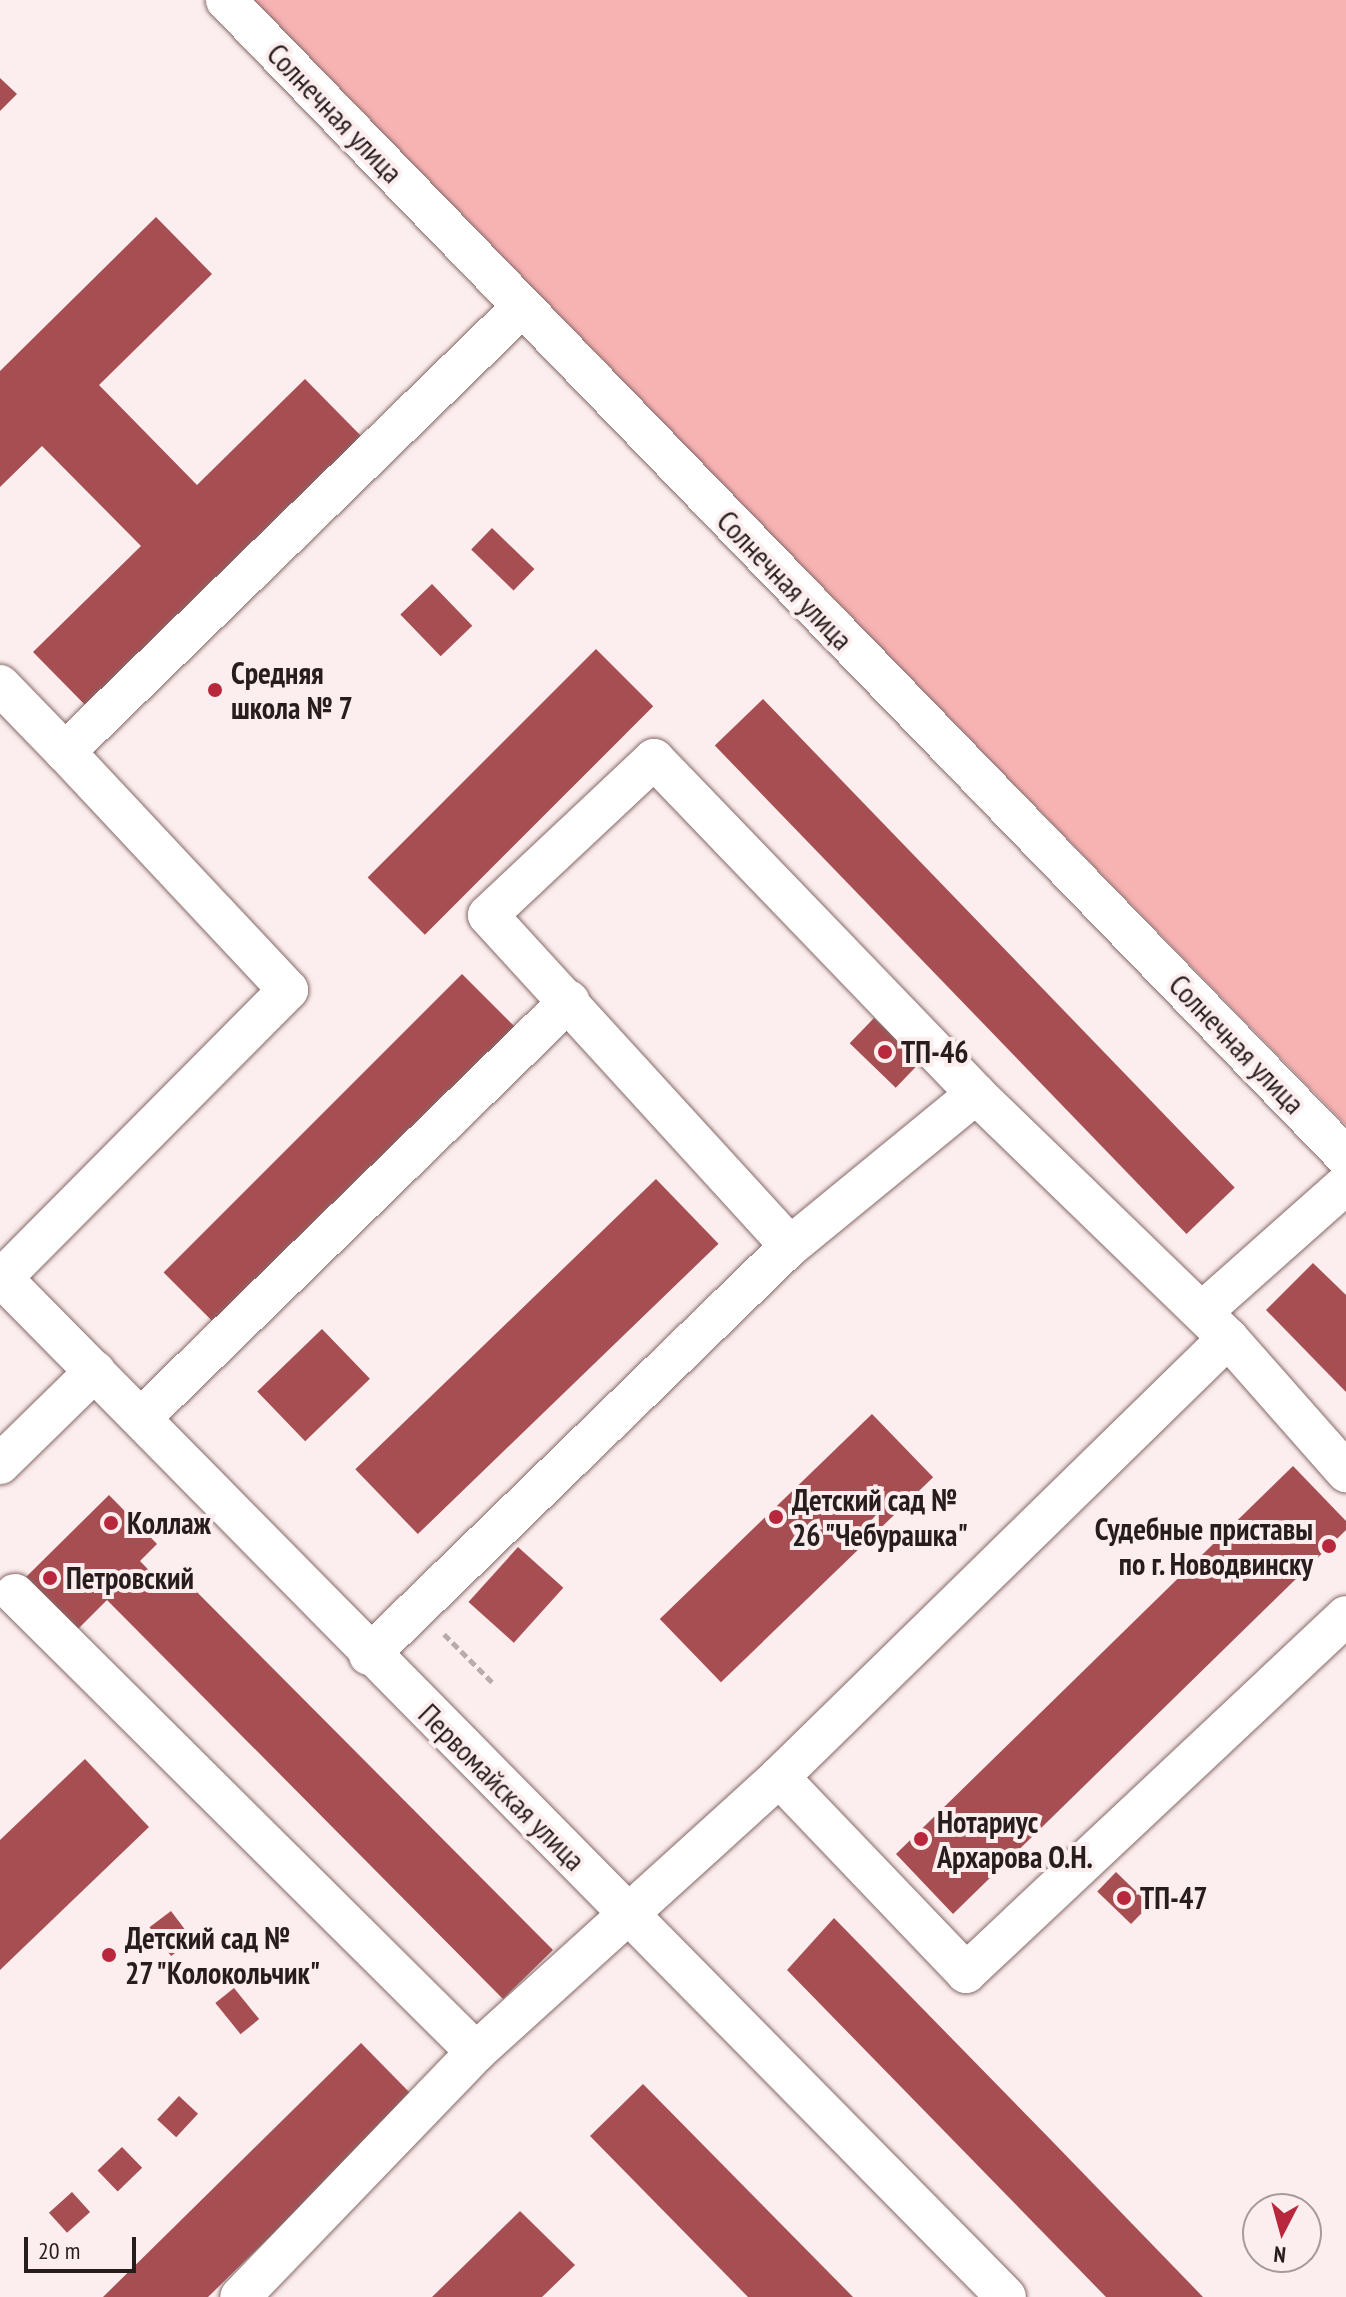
<!DOCTYPE html>
<meta charset="utf-8">
<style>
body{margin:0}
#map{position:relative;width:1346px;height:2297px;overflow:hidden;background:#fceeee;font-family:"PT Sans Narrow",sans-serif}
div>[style]{position:absolute}
[style*='--x']{left:calc(var(--x)*1px);top:calc(var(--y)*1px);width:calc(var(--w)*1px);rotate:calc(var(--a)*1deg)}
.green>*{inset:0;background:#f7b2b2}
.building>*{inset:0;background:#a74e52;transform-origin:0 0}
.path>*{height:5px;margin-top:-2.5px;transform-origin:0;background:repeating-linear-gradient(90deg,#b8abab 0 8px,transparent 0 12px)}
.roads{filter:drop-shadow(0 0 2px #856968) drop-shadow(0 0 2px #856968)}
.minor>*{height:40px;margin:-20px;padding:0 20px;transform-origin:20px;border-radius:20px;background:#fff}
.dots>*{width:22px;height:22px;translate:-50% -50%;box-sizing:border-box;border:4px solid #fceeee;border-radius:50%}
span{translate:-50% -50%;white-space:nowrap;text-align:center;line-height:1.15;-webkit-text-stroke:8px #fceeee;paint-order:stroke}
.street-label{font-size:30px;color:#281d1d}
.poi-label{font-size:30px;color:#281d1d;font-weight:700}
.left{translate:0 -50%;text-align:left}
.right{translate:-100% -50%;text-align:right}
.north{position:absolute;left:1242px;top:2193px;width:80px;height:80px;box-sizing:border-box;background:#fceeee;border:2px solid #a79a9a;border-radius:50%;rotate:186deg;font-size:22px;font-weight:700;line-height:32px;text-align:center;color:#281d1d}
.north::after{content:'';display:block;margin:auto;width:28px;height:36px;background:#b8273b;clip-path:polygon(50% 0,100% 100%,50% 72%,0 100%)}
.scale{position:absolute;left:24px;top:2237px;width:112px;height:36px;box-sizing:border-box;border:4px solid #281d1d;border-top:0;padding-left:10px;font-size:24px;line-height:28px;white-space:nowrap;color:#281d1d;-webkit-text-stroke:6px #fceeee;paint-order:stroke}
</style>
<div id="map">
<div class="green">
<div style="clip-path:polygon(249px 0,1346px 0,1346px 1125px)"></div>
</div>
<div class="building">
<div style="clip-path:polygon(0 78px,17px 94px,0 111px)"></div>
<div style="clip-path:polygon(156px 217px,212px 274px,99px 385px,197px 485px,305px 379px,367px 442px,92px 712px,33px 652px,141px 546px,42px 446px,0 487px,0 371px)"></div>
<div style="left:492px;top:528px;width:59px;height:30px;rotate:44deg"></div>
<div style="left:432px;top:584px;width:58px;height:44px;rotate:46deg"></div>
<div style="left:596px;top:649px;width:81px;height:323px;rotate:45deg"></div>
<div style="left:763px;top:699px;width:679px;height:67px;rotate:46deg"></div>
<div style="left:462px;top:974px;width:79px;height:422px;rotate:45deg"></div>
<div style="left:874px;top:1018px;width:64px;height:35px;rotate:44deg"></div>
<div style="left:656px;top:1179px;width:90px;height:418px;rotate:46deg"></div>
<div style="clip-path:polygon(1313px 1263px,1346px 1295px,1346px 1392px,1266px 1310px)"></div>
<div style="left:322px;top:1329px;width:69px;height:90px;rotate:46deg"></div>
<div style="left:872px;top:1414px;width:88px;height:295px;rotate:46deg"></div>
<div style="clip-path:polygon(1293px 1466px,1346px 1521px,1346px 1530px,953px 1914px,896px 1854px)"></div>
<div style="clip-path:polygon(109px 1495px,157px 1544px,140px 1561px,168px 1590px,181px 1576px,553px 1950px,503px 1999px,107px 1600px,76px 1631px,24px 1579px)"></div>
<div style="left:518px;top:1547px;width:61px;height:74px;rotate:42deg"></div>
<div style="clip-path:polygon(85px 1759px,149px 1827px,0 1970px,0 1840px)"></div>
<div style="left:1116px;top:1872px;width:47px;height:27px;rotate:44deg"></div>
<div style="left:171px;top:1911px;width:36px;height:27px;rotate:53deg"></div>
<div style="clip-path:polygon(834px 1918px,1050px 2139px,1203px 2297px,1106px 2297px,787px 1970px)"></div>
<div style="left:234px;top:1988px;width:40px;height:24px;rotate:51deg"></div>
<div style="clip-path:polygon(361px 2043px,413px 2096px,320px 2188px,208px 2297px,103px 2297px)"></div>
<div style="clip-path:polygon(643px 2084px,853px 2297px,748px 2297px,590px 2136px)"></div>
<div style="left:179px;top:2096px;width:26px;height:32px;rotate:43deg"></div>
<div style="left:122px;top:2147px;width:29px;height:34px;rotate:46deg"></div>
<div style="left:72px;top:2192px;width:27px;height:31px;rotate:48deg"></div>
<div style="clip-path:polygon(520px 2211px,575px 2265px,542px 2297px,432px 2297px)"></div>
</div>
<div class="path">
<div style="--x:444;--y:1634;--w:69;--a:45"></div>
</div>
<div class="roads">
<div class="minor">
<div style="--x:226;--y:0;--w:1610;--a:45.93"></div>
<div style="--x:0;--y:685;--w:93;--a:45.9"></div>
<div style="--x:65;--y:752;--w:636;--a:-44.24"></div>
<div style="--x:976;--y:1094;--w:240;--a:140.7"></div>
<div style="--x:790;--y:1246;--w:448;--a:-132.4"></div>
<div style="--x:488;--y:915;--w:228;--a:-43.2"></div>
<div style="--x:654;--y:759;--w:465;--a:46.1"></div>
<div style="--x:976;--y:1094;--w:351;--a:44.1"></div>
<div style="--x:1228;--y:1338;--w:179;--a:48.6"></div>
<div style="--x:0;--y:1276;--w:1433;--a:45.42"></div>
<div style="--x:2;--y:1278;--w:406;--a:-45.2"></div>
<div style="--x:288;--y:990;--w:326;--a:-133.1"></div>
<div style="--x:1202;--y:1312;--w:193;--a:-41.6"></div>
<div style="--x:141;--y:1418;--w:598;--a:-44.25"></div>
<div style="--x:0;--y:1464;--w:133;--a:-44.4"></div>
<div style="--x:15;--y:1594;--w:650;--a:44.81"></div>
<div style="--x:476;--y:2052;--w:340;--a:133.9"></div>
<div style="--x:369;--y:1655;--w:587;--a:-44.17"></div>
<div style="--x:779;--y:1777;--w:271;--a:46.3"></div>
<div style="--x:966;--y:1973;--w:521;--a:-43.21"></div>
<div style="--x:476;--y:2052;--w:409;--a:-42.2"></div>
<div style="--x:779;--y:1777;--w:628;--a:-44.35"></div>
</div>
</div>
<div class="dots">
<div style="left:215px;top:690px;background:#b8273b"></div>
<div style="left:885px;top:1052px;background:#b8273b"></div>
<div style="left:776px;top:1517px;background:#b8273b"></div>
<div style="left:111px;top:1523px;background:#b8273b"></div>
<div style="left:1329px;top:1546px;background:#b8273b"></div>
<div style="left:50px;top:1578px;background:#b8273b"></div>
<div style="left:921px;top:1839px;background:#b8273b"></div>
<div style="left:1124px;top:1898px;background:#b8273b"></div>
<div style="left:109px;top:1955px;background:#b8273b"></div>
</div>
<div class="street-label">
<span style="left:335px;top:113px;rotate:46deg">Солнечная улица</span>
<span style="left:785px;top:580px;rotate:46deg">Солнечная улица</span>
<span style="left:1237px;top:1044px;rotate:46deg">Солнечная улица</span>
<span style="left:502px;top:1787px;rotate:45deg">Первомайская улица</span>
</div>
<div class="poi-label">
<span class="left" style="left:231px;top:690px">Средняя<br>школа № 7</span>
<span class="left" style="left:901px;top:1052px">ТП-46</span>
<span class="left" style="left:792px;top:1517px">Детский сад №<br>26 "Чебурашка"</span>
<span class="left" style="left:127px;top:1523px">Коллаж</span>
<span class="right" style="left:1313px;top:1546px">Судебные приставы<br>по г. Новодвинску</span>
<span class="left" style="left:66px;top:1578px">Петровский</span>
<span class="left" style="left:937px;top:1839px">Нотариус<br>Архарова О.Н.</span>
<span class="left" style="left:1140px;top:1898px">ТП-47</span>
<span class="left" style="left:125px;top:1955px">Детский сад №<br>27 "Колокольчик"</span>
</div>
<div class="north">N</div>
<div class="scale">20 m</div>
</div>
